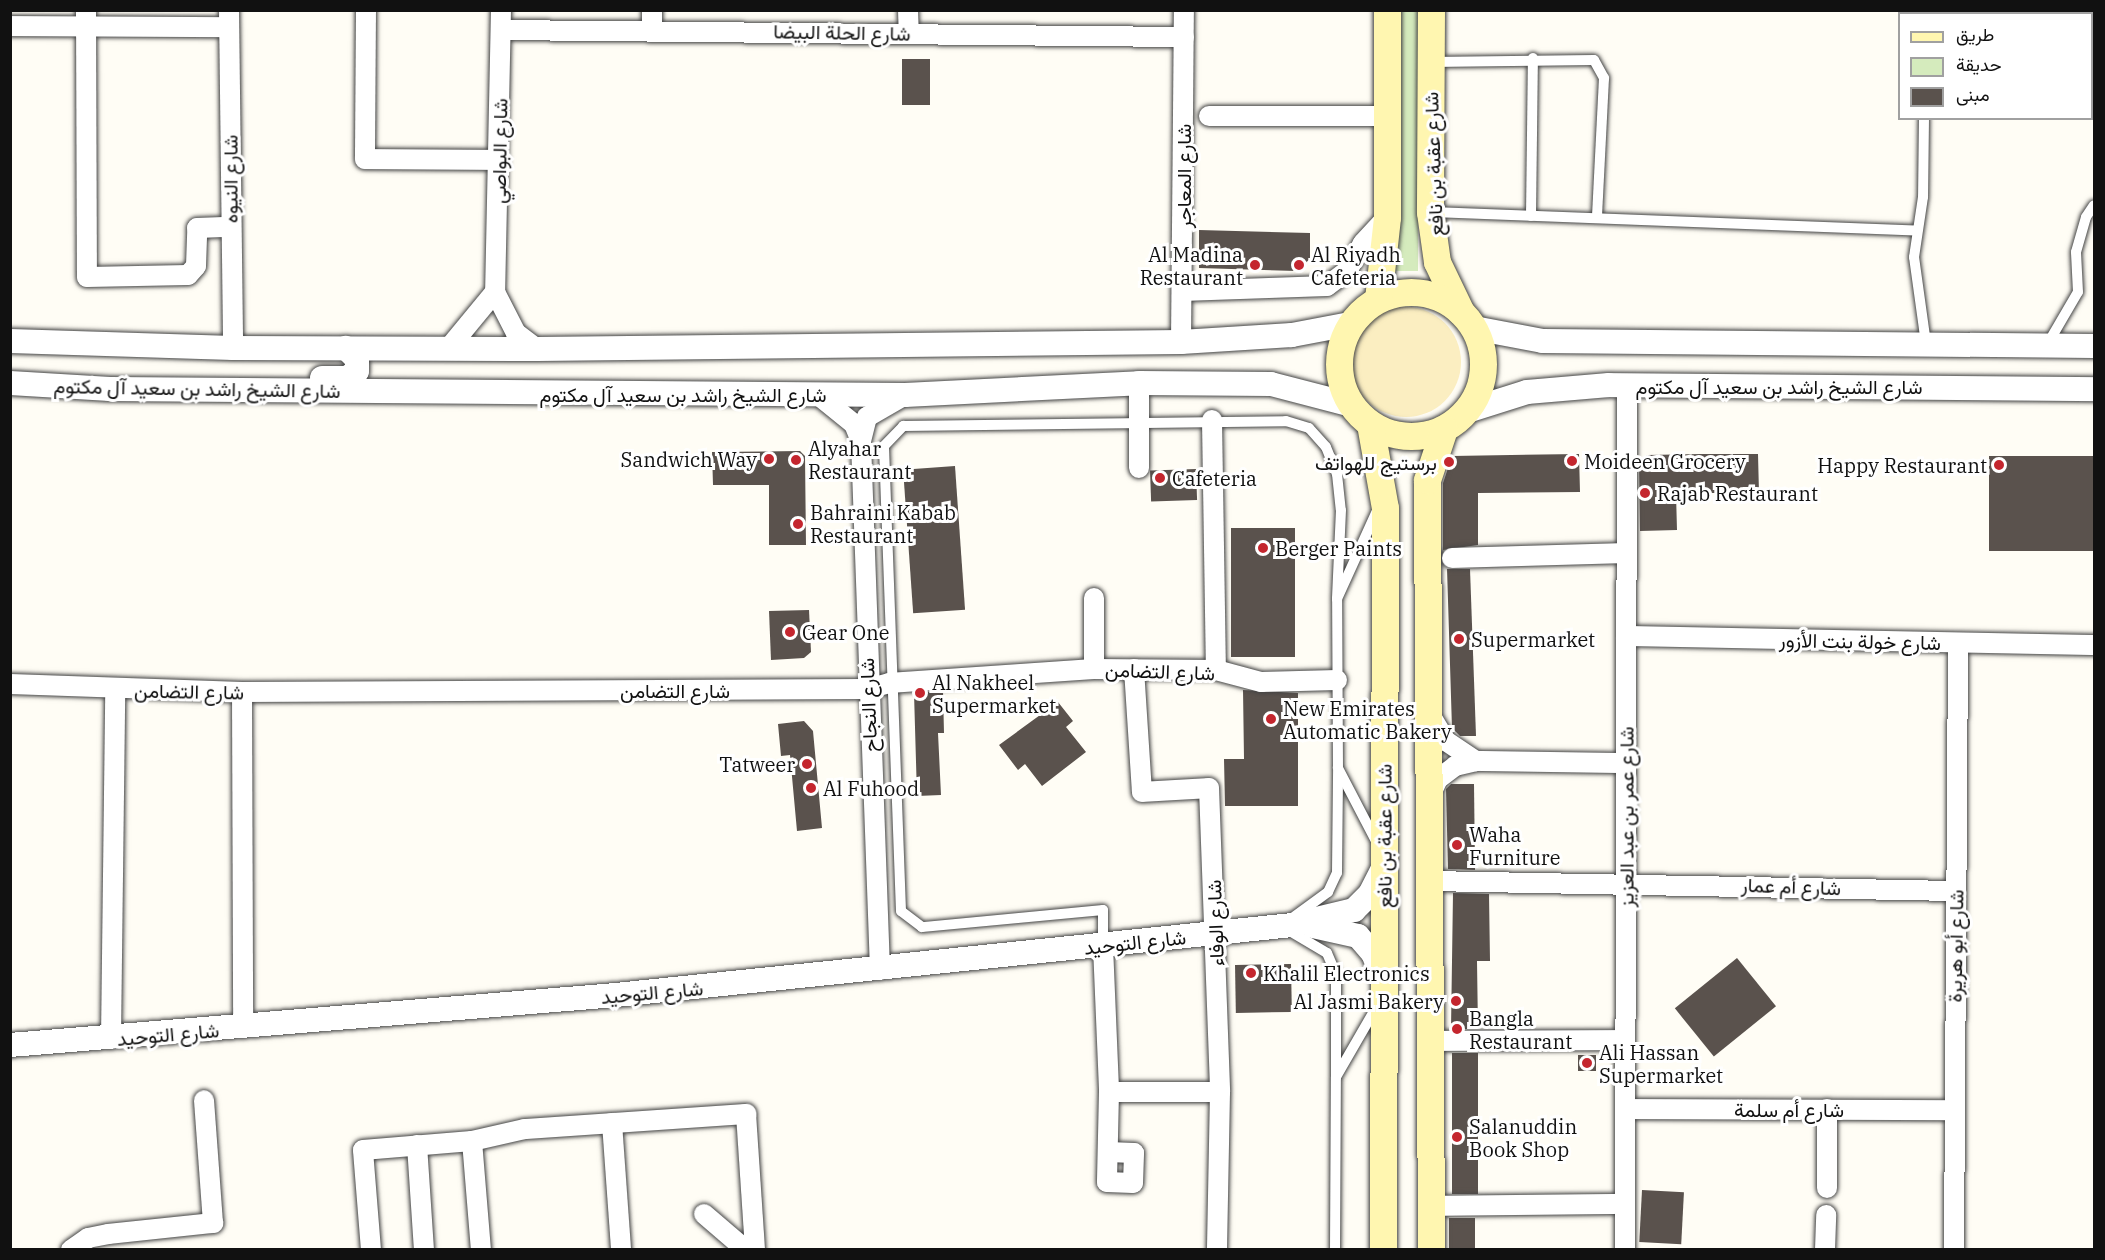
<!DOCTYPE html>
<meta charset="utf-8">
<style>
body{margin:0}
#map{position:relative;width:2105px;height:1260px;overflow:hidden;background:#fffdf5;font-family:"IBM Plex Serif",Vazirmatn,serif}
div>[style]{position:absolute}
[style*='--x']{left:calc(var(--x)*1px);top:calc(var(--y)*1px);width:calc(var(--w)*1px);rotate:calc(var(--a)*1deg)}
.green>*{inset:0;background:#d5ebbd}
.sand>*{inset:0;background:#fbeec1}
.round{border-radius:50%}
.building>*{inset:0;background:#5a524d;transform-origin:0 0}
.roads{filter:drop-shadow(0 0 2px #444) drop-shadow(0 0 2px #444)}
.service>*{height:10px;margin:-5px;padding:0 5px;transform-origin:5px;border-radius:5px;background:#fff}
.minor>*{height:20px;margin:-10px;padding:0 10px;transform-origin:10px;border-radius:10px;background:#fff}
.tertiary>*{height:24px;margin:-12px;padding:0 12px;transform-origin:12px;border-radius:12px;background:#fff}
.secondary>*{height:27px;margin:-13.5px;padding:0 13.5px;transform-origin:13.5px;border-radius:13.5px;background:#fff6b0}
.secondary>.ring{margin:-13.5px;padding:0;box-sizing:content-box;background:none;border:27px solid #fff6b0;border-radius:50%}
.dots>*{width:16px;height:16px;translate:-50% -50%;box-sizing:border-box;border:3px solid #fff;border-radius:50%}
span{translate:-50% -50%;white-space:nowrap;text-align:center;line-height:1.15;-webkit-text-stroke:6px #fff;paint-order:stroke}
.street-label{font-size:20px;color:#111}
.poi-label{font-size:20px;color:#111}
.right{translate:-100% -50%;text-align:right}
.left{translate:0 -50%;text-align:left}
.frame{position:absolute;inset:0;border:12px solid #111;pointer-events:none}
.legend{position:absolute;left:1898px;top:12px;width:195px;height:108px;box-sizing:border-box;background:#fff;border:2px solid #a0a0a0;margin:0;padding:8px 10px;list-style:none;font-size:18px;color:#111}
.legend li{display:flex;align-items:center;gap:12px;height:30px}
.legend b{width:30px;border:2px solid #a0a0a0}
</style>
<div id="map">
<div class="green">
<div style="clip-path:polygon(1399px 11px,1418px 11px,1418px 271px,1392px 271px,1399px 240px)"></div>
</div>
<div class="sand">
<div class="round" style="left:1351px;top:307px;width:110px;height:110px"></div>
</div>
<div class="building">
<div style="left:902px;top:59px;width:28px;height:46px"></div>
<div style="clip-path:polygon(1199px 230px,1310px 233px,1310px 259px,1296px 271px,1199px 268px)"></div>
<div style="clip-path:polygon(800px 451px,805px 456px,806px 545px,769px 545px,769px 485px,713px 485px,712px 452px)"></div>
<div style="clip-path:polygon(1579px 454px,1580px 492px,1478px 493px,1478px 545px,1443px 550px,1443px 483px,1452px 456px)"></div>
<div style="clip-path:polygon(1701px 454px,1758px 454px,1759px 493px,1676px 493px,1677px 530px,1640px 531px,1639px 464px,1647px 455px)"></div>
<div style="left:2094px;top:456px;width:95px;height:105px;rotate:90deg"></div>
<div style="left:955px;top:466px;width:144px;height:52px;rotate:86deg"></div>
<div style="left:1196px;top:469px;width:31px;height:46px;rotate:88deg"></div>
<div style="left:1231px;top:528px;width:64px;height:129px"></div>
<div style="clip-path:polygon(1447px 569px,1470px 569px,1476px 736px,1460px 736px,1452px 728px)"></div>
<div style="clip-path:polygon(809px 610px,811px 652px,804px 658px,771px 660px,769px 611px)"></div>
<div style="clip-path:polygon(1243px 690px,1298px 693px,1298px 806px,1225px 806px,1224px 759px,1244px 759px)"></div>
<div style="clip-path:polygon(943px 691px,944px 733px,938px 733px,941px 795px,917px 796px,914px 693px)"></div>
<div style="clip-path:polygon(1058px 702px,1073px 721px,1066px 727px,1086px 752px,1042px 786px,1025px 764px,1018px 770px,999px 745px)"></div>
<div style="clip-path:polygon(804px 721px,813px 731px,822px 828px,797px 831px,790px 755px,781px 756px,778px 724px)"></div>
<div style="clip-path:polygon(1451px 784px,1474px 784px,1475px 870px,1448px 869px,1446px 789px)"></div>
<div style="clip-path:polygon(1453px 893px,1489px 894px,1490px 961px,1477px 961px,1478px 1029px,1451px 1029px)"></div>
<div style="left:1737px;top:958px;width:62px;height:80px;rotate:51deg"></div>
<div style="left:1291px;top:964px;width:48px;height:56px;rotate:89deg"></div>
<div style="left:1452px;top:1053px;width:26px;height:141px"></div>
<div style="left:1578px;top:1055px;width:18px;height:16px"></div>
<div style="left:1642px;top:1190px;width:42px;height:52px;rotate:3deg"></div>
<div style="left:1449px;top:1218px;width:26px;height:32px"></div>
</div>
<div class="roads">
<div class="service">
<div style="--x:1431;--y:62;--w:163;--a:-0.7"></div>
<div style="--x:1594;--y:60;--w:21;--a:61"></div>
<div style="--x:1604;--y:78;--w:140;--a:92.9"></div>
<div style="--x:1924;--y:118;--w:79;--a:90.7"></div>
<div style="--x:1923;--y:197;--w:61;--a:98.5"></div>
<div style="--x:1914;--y:257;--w:88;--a:82.1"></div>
<div style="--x:1431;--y:212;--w:486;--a:2.2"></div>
<div style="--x:1531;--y:216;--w:158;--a:-89.3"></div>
<div style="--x:2047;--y:345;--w:61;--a:-59.7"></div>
<div style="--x:2078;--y:292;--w:40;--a:-92.9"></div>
<div style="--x:2076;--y:252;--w:36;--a:-74"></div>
<div style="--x:2086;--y:217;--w:14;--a:-56"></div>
<div style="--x:1377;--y:843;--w:85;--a:-117.5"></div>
<div style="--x:1338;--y:768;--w:169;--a:-90.3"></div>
<div style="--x:1337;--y:599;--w:97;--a:-65.6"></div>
<div style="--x:1295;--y:916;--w:41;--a:-36"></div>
<div style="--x:1328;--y:892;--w:21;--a:-65"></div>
<div style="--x:1337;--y:873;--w:102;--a:-89.4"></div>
<div style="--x:1288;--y:930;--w:45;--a:30.5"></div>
<div style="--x:1327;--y:953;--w:23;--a:67"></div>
<div style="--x:1336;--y:974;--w:103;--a:90"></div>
<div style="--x:1103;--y:946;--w:36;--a:-90"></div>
<div style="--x:1103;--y:910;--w:182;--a:174.6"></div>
<div style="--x:922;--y:927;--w:26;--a:-143"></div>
<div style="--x:901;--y:911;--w:465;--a:-92.1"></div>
<div style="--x:884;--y:446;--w:28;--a:-46"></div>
<div style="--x:903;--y:426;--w:383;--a:-0.7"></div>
<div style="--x:1286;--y:421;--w:24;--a:17"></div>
<div style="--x:1309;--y:428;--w:25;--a:48"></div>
<div style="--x:1326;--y:447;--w:29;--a:68"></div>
<div style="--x:1337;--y:474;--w:36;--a:84"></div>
<div style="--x:1341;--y:510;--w:89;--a:92.6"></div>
<div style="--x:1335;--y:1250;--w:173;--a:-89.7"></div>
<div style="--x:1336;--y:1077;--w:82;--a:-60"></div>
</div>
<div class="minor">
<div style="--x:86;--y:10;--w:267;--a:89.8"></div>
<div style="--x:87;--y:277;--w:101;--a:-1.1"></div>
<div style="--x:188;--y:275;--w:12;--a:-48"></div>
<div style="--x:196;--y:266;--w:38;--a:-88"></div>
<div style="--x:197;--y:228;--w:33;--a:-2"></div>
<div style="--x:229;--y:10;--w:338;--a:89.3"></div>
<div style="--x:366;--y:10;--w:149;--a:90.4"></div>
<div style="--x:365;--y:159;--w:134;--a:0.4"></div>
<div style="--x:501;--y:10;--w:282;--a:91.2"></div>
<div style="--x:495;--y:292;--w:46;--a:62.9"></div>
<div style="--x:516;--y:333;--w:26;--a:37"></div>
<div style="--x:652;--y:10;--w:19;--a:90"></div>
<div style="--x:908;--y:10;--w:23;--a:88"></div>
<div style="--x:10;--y:26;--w:219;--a:0.3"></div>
<div style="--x:501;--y:30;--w:683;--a:0.59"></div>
<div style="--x:1209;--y:116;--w:177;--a:0"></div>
<div style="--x:1182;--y:291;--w:145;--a:-2"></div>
<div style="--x:1327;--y:286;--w:25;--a:-37"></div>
<div style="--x:1347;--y:271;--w:32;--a:-60"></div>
<div style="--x:1363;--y:243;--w:35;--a:-47"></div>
<div style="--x:1181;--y:342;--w:332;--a:-89.5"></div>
<div style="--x:448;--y:349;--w:74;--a:-50.5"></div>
<div style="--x:1139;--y:383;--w:85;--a:90"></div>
<div style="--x:818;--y:395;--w:46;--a:38.9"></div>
<div style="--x:854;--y:424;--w:18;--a:68"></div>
<div style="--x:1212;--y:420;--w:250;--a:89.1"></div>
<div style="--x:1452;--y:558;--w:174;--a:-1.6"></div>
<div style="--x:1626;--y:636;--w:468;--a:1.1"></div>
<div style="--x:1094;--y:669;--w:71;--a:-90"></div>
<div style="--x:1134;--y:669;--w:123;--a:86.3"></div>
<div style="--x:1142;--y:792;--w:67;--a:-3.4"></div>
<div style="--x:1209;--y:788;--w:304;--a:87.9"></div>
<div style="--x:1220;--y:1092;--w:158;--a:91.1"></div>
<div style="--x:10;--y:684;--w:232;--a:2"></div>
<div style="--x:242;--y:692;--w:625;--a:-0.28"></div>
<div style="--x:867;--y:689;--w:23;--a:-15"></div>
<div style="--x:889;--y:683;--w:205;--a:-3.9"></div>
<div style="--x:1094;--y:669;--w:122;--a:0.5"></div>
<div style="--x:1216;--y:670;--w:47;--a:14.9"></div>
<div style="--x:1261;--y:682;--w:76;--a:-1.5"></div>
<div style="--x:242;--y:692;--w:335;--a:89.8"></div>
<div style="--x:1429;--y:713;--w:33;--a:59"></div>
<div style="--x:1446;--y:741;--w:36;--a:34"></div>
<div style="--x:1429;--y:798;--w:21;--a:-65"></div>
<div style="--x:1438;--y:779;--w:21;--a:-37"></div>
<div style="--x:1455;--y:766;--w:22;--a:-13"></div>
<div style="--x:1476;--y:761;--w:149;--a:0.8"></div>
<div style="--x:1429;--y:881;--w:527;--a:1.09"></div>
<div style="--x:1103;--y:946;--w:146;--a:87.6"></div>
<div style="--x:1109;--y:1092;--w:90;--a:91.3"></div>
<div style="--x:1107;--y:1182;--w:26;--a:2"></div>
<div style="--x:1133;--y:1183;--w:30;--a:-88"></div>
<div style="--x:1134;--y:1153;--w:26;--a:-178"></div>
<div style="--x:880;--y:970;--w:529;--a:-92.06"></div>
<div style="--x:861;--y:441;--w:25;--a:-76"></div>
<div style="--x:867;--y:417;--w:39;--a:-30"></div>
<div style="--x:111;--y:1039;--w:350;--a:-89.3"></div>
<div style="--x:1430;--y:1041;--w:195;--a:-0.3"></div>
<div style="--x:1109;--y:1092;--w:111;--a:0"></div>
<div style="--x:1625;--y:1109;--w:328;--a:0.2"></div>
<div style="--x:1827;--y:1109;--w:79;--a:90"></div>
<div style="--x:612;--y:1123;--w:127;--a:85.9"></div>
<div style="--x:472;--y:1141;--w:109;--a:85.3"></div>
<div style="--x:417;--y:1145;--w:105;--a:86.2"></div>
<div style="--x:1430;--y:1206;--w:195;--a:-0.6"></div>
<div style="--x:704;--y:1214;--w:55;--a:40.6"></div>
<div style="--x:71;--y:1250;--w:21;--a:-35"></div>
<div style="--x:88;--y:1238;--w:20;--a:-11"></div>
<div style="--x:108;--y:1234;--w:106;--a:-6"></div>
<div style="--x:213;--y:1223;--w:123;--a:-94.2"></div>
<div style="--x:371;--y:1250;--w:100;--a:-94.6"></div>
<div style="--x:363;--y:1150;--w:109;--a:-4.7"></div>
<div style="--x:472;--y:1141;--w:54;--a:-12.8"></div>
<div style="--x:525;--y:1129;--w:222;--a:-3.9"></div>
<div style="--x:746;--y:1114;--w:136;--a:86.2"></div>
<div style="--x:1625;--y:1250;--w:865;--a:-89.87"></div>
<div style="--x:1825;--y:1250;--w:35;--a:-88"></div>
<div style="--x:1954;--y:1250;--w:607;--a:-89.62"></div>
</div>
<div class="tertiary">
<div style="--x:1474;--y:328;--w:70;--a:10.7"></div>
<div style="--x:1543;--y:341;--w:551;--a:0.52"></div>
<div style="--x:10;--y:341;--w:223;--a:1.8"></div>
<div style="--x:233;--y:348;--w:304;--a:0.2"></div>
<div style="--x:537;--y:349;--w:644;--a:-0.62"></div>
<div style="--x:1181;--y:342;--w:111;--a:-3.6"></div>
<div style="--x:1292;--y:335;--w:59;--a:-10.7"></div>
<div style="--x:322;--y:378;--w:25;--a:0"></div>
<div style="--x:347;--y:378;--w:12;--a:-35"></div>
<div style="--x:357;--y:371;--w:12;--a:-90"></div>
<div style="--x:357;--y:359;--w:16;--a:-135"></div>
<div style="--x:10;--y:383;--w:100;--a:3.4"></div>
<div style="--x:110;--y:389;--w:795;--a:0.43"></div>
<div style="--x:905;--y:395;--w:234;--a:-2.9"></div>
<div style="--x:1139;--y:383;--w:132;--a:0.4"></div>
<div style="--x:1271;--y:384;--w:84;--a:14.5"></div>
<div style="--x:1467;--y:411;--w:63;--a:-17.6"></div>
<div style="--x:1527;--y:392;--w:82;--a:-4.9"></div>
<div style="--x:1609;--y:385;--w:485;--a:0.5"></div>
<div style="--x:1313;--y:926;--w:46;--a:12.5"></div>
<div style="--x:1358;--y:936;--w:23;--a:49"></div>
<div style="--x:1373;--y:953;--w:28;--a:69"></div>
<div style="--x:10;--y:1045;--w:608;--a:-4.72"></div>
<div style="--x:616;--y:995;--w:680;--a:-5.91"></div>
<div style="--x:1292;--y:925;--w:64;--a:-13.6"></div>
<div style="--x:1354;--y:910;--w:23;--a:-45"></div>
<div style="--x:1370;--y:894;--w:28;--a:-63"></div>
</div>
<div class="secondary">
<div style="--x:1431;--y:10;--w:202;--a:90.3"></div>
<div style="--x:1430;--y:212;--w:50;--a:82"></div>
<div style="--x:1437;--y:262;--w:55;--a:64.4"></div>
<div class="ring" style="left:1339px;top:292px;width:117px;height:117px"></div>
<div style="--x:1378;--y:299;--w:82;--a:-83.7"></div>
<div style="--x:1387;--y:217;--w:207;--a:-90"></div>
<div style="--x:1370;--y:424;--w:85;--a:79.9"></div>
<div style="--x:1385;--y:508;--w:742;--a:90.15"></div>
<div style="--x:1431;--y:1250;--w:770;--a:-90.3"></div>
<div style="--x:1427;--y:480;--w:54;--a:-71.6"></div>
</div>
</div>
<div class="dots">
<div style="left:1255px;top:265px;background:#c4262e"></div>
<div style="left:1299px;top:265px;background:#c4262e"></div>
<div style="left:769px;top:459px;background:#c4262e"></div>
<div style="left:796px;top:460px;background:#c4262e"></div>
<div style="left:1572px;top:461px;background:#c4262e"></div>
<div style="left:1449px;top:462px;background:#c4262e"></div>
<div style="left:1999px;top:465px;background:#c4262e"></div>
<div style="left:1160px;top:478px;background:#c4262e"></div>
<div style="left:1645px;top:493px;background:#c4262e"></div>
<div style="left:798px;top:524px;background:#c4262e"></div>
<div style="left:1263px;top:548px;background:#c4262e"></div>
<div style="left:790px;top:632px;background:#c4262e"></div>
<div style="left:1459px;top:639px;background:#c4262e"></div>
<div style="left:920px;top:693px;background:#c4262e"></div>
<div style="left:1271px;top:719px;background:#c4262e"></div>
<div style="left:807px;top:764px;background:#c4262e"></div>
<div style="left:811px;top:788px;background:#c4262e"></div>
<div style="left:1457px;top:845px;background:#c4262e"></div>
<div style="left:1251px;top:973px;background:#c4262e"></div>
<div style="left:1456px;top:1001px;background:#c4262e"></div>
<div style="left:1457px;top:1029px;background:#c4262e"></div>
<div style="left:1587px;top:1063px;background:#c4262e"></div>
<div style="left:1457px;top:1137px;background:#c4262e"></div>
</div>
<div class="street-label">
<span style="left:842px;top:32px;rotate:1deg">شارع الحلة البيضا</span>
<span style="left:499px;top:151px;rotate:-89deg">شارع البواصي</span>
<span style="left:1433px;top:164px;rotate:-92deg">شارع عقبة بن نافع</span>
<span style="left:1183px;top:176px;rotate:-90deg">شارع المعاجر</span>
<span style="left:230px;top:179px;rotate:-90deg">شارع النيوه</span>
<span style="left:1779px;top:386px">شارع الشيخ راشد بن سعيد آل مكتوم</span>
<span style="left:197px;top:388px;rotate:1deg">شارع الشيخ راشد بن سعيد آل مكتوم</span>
<span style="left:683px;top:394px">شارع الشيخ راشد بن سعيد آل مكتوم</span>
<span style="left:1860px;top:641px;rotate:1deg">شارع خولة بنت الأزور</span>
<span style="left:1160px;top:671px;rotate:2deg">شارع التضامن</span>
<span style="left:675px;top:690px">شارع التضامن</span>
<span style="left:189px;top:691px;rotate:1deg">شارع التضامن</span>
<span style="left:868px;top:705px;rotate:-92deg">شارع النجاح</span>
<span style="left:1626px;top:817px;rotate:-90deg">شارع عمر بن عبد العزيز</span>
<span style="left:1384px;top:836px;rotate:-90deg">شارع عقبة بن نافع</span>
<span style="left:1791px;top:886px;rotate:2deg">شارع أم عمار</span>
<span style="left:1215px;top:923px;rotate:-92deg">شارع الوفاء</span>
<span style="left:1135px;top:942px;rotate:-6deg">شارع التوحيد</span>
<span style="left:1955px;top:946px;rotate:-89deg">شارع أبو هريرة</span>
<span style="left:652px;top:992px;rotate:-5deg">شارع التوحيد</span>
<span style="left:168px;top:1034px;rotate:-5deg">شارع التوحيد</span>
<span style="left:1789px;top:1109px">شارع أم سلمة</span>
</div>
<div class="poi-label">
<span class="right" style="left:1243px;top:266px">Al Madina<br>Restaurant</span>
<span class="left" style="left:1311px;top:266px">Al Riyadh<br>Cafeteria</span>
<span class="left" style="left:808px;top:460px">Alyahar<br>Restaurant</span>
<span class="right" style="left:757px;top:459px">Sandwich Way</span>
<span class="left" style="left:1584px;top:461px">Moideen Grocery</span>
<span class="right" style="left:1437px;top:462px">برستيج للهواتف</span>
<span class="right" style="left:1987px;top:465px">Happy Restaurant</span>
<span class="left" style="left:1172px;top:478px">Cafeteria</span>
<span class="left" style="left:1657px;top:493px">Rajab Restaurant</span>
<span class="left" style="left:810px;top:524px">Bahraini Kabab<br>Restaurant</span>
<span class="left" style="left:1275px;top:548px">Berger Paints</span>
<span class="left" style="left:802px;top:632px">Gear One</span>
<span class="left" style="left:1471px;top:639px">Supermarket</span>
<span class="left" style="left:932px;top:694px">Al Nakheel<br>Supermarket</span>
<span class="left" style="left:1283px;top:720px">New Emirates<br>Automatic Bakery</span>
<span class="right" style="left:795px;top:764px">Tatweer</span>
<span class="left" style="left:823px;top:788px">Al Fuhood</span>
<span class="left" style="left:1469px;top:846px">Waha<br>Furniture</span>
<span class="left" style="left:1263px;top:973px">Khalil Electronics</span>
<span class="right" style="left:1444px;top:1001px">Al Jasmi Bakery</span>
<span class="left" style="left:1469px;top:1030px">Bangla<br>Restaurant</span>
<span class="left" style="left:1599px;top:1064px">Ali Hassan<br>Supermarket</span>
<span class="left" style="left:1469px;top:1138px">Salanuddin<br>Book Shop</span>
</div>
<div class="frame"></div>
<ul class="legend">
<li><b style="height:8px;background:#fff6b0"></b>طريق</li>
<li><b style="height:16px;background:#d5ebbd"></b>حديقة</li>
<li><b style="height:16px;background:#5a524d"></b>مبنى</li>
</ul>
</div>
